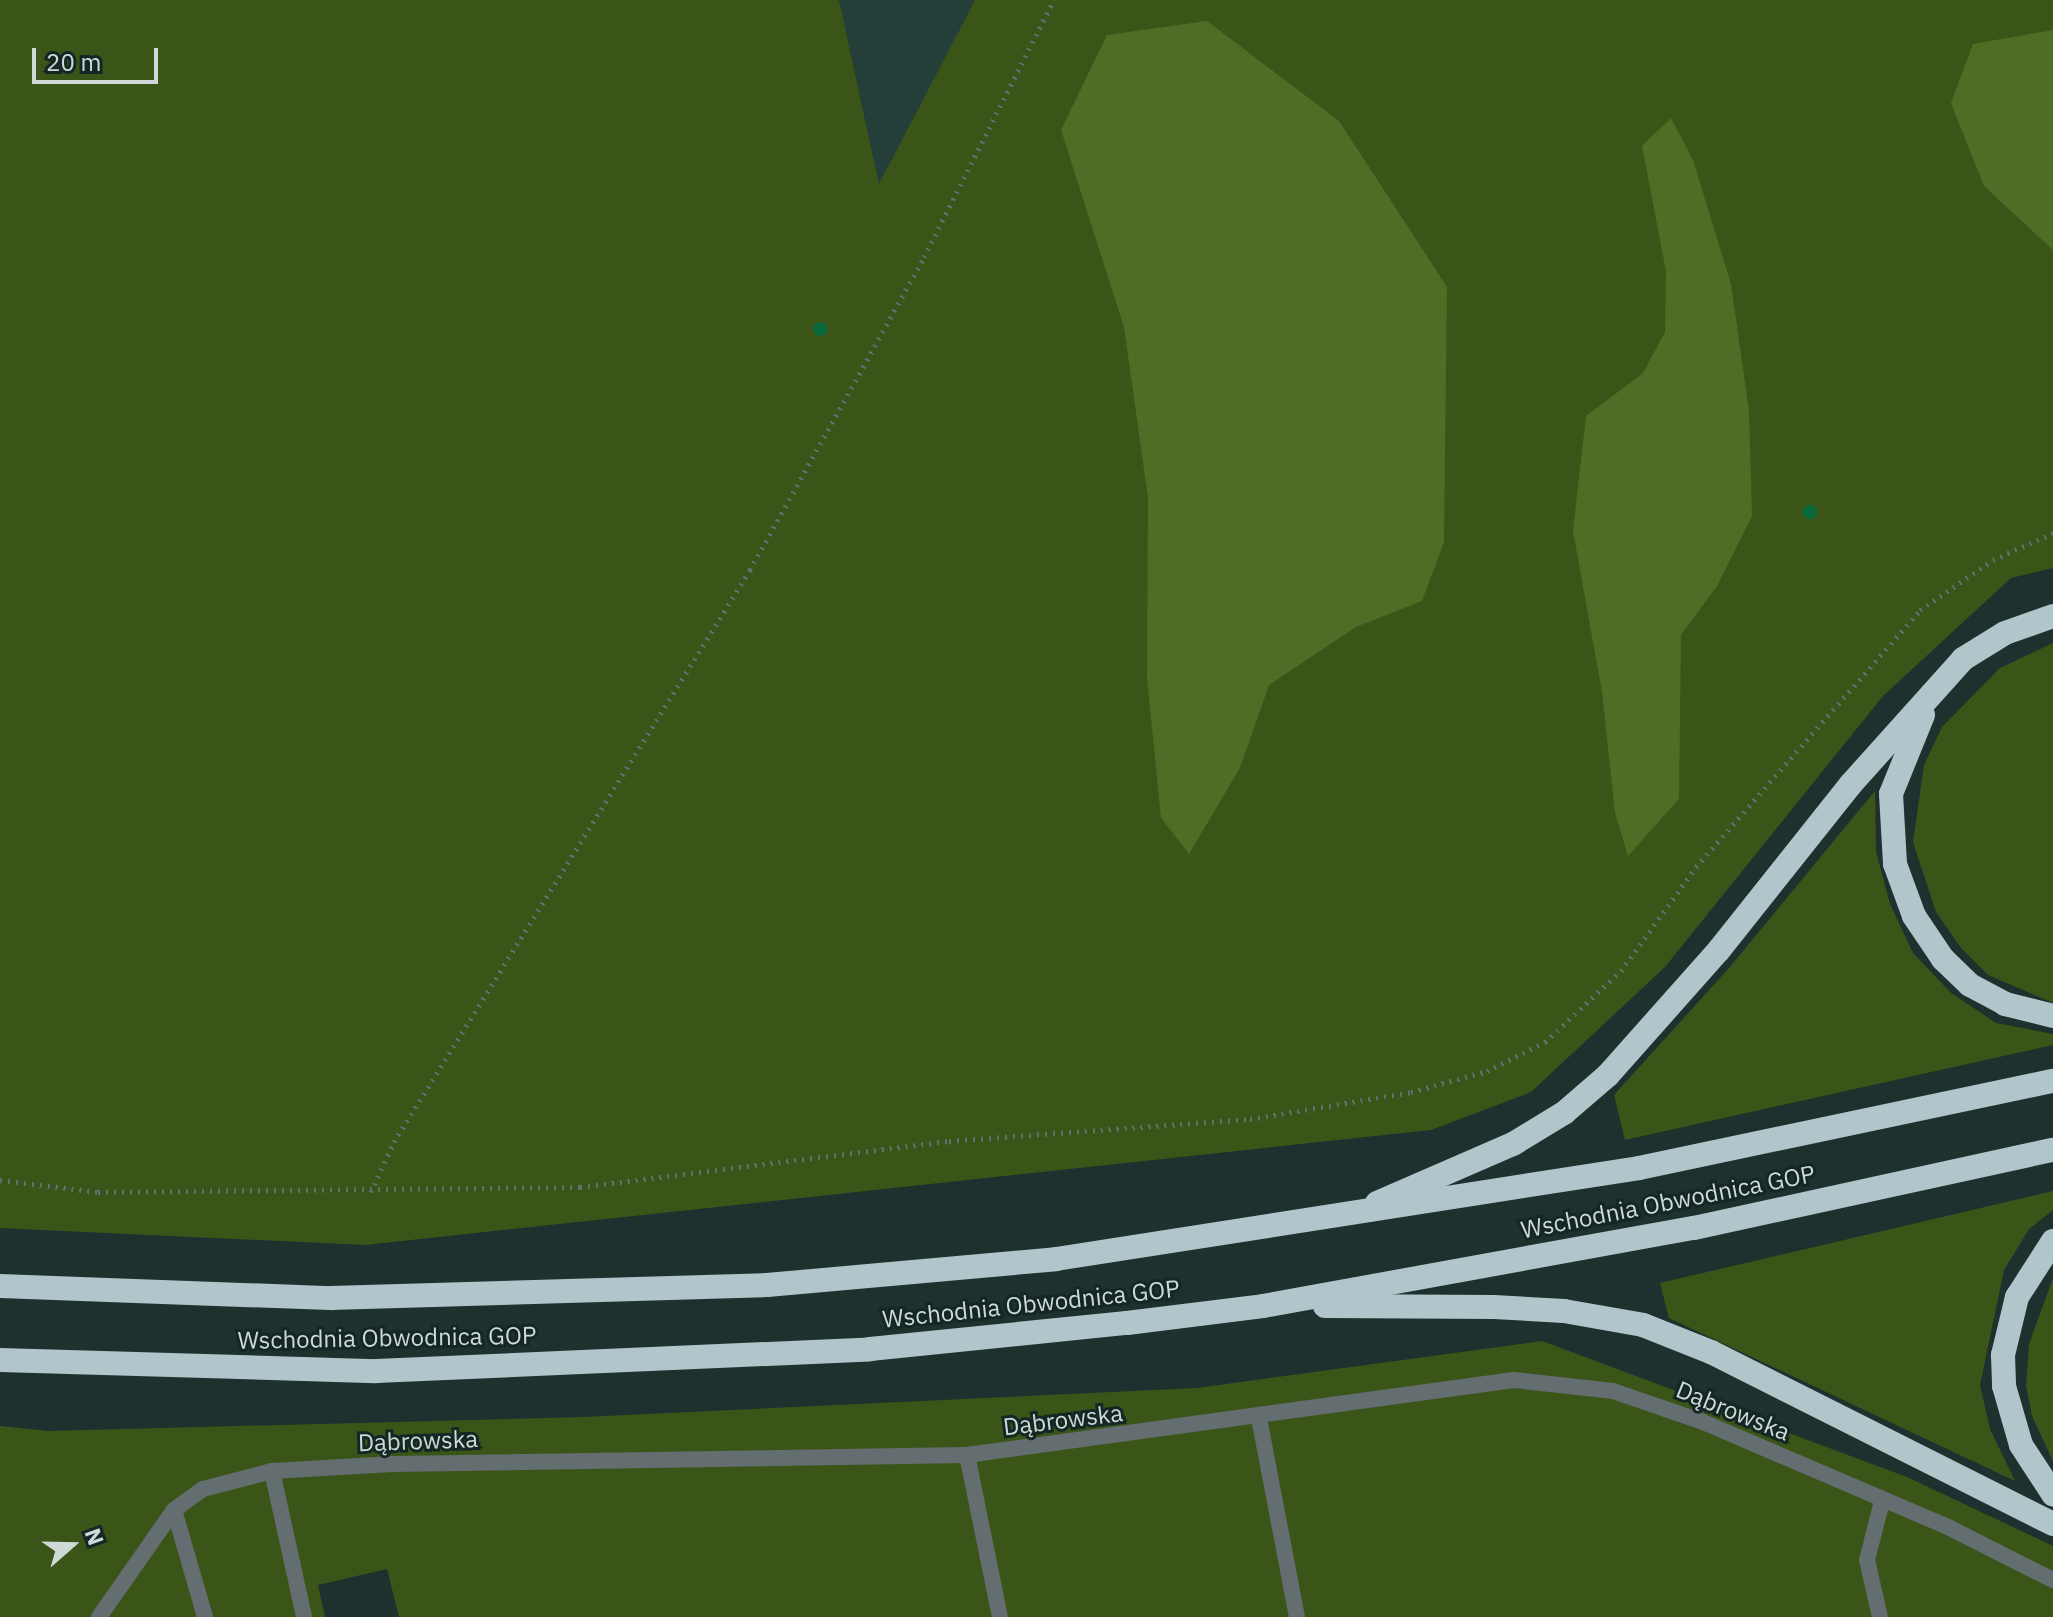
<!DOCTYPE html>
<meta charset="utf-8">
<style>
body{margin:0}
#map{position:relative;width:2053px;height:1617px;overflow:hidden;background:#1e312e;font-family:"IBM Plex Sans",sans-serif}
div>[style]{position:absolute}
[style*='--x']{left:calc(var(--x)*1px);top:calc(var(--y)*1px);width:calc(var(--w)*1px);rotate:calc(var(--a)*1deg)}
.built>*{inset:0;background:#243e3a}
.green>*{inset:0;background:#3b5519}
.forest>*{inset:0;background:#4d6e24}
.building>*{inset:0;background:#09683c}
.round{border-radius:50%}
.path>*{height:5px;margin-top:-2.5px;transform-origin:0;background:repeating-linear-gradient(90deg,#60706e 0 2px,transparent 0 8px)}
.lane>*{height:16px;margin:-8px;padding:0 8px;transform-origin:8px;border-radius:8px;background:#646d6f}
.highway>*{height:24px;margin:-12px;padding:0 12px;transform-origin:12px;border-radius:12px;background:#b0c6ca}
span{translate:-50% -50%;white-space:nowrap;text-align:center;line-height:1.15;-webkit-text-stroke:6px #152724;paint-order:stroke}
.street-label{font-size:24px;color:#cfdad8}
.north{position:absolute;left:32px;top:1505px;width:80px;height:80px;-webkit-text-stroke:6px #152724;paint-order:stroke;rotate:70deg;font-size:22px;font-weight:700;line-height:32px;text-align:center;color:#cfdad8}
.north::after{content:'';display:block;margin:auto;width:28px;height:36px;background:#cfdad8;clip-path:polygon(50% 0,100% 100%,50% 72%,0 100%)}
.scale{position:absolute;left:32px;top:48px;width:126px;height:36px;box-sizing:border-box;border:4px solid #cfdad8;border-top:0;padding-left:10px;font-size:24px;line-height:28px;white-space:nowrap;color:#cfdad8;-webkit-text-stroke:6px #152724;paint-order:stroke}
</style>
<div id="map">
<div class="built">
<div style="clip-path:polygon(839px 0,975px 0,879px 185px)"></div>
</div>
<div class="green">
<div style="clip-path:polygon(0 0,839px 0,879px 184px,975px 0,2053px 0,2053px 568px,2011px 578px,1883px 696px,1665px 967px,1531px 1092px,1431px 1130px,365px 1245px,0 1228px)"></div>
<div style="clip-path:polygon(2053px 643px,2053px 1003px,1988px 975px,1961px 948px,1936px 912px,1913px 842px,1924px 765px,1942px 727px,2000px 668px)"></div>
<div style="clip-path:polygon(1875px 791px,1876px 851px,1890px 904px,1913px 953px,1951px 993px,1996px 1023px,2053px 1034px,2053px 1045px,1625px 1140px,1614px 1095px,1729px 968px)"></div>
<div style="clip-path:polygon(2053px 1191px,2053px 1210px,2029px 1229px,2004px 1270px,1980px 1385px,1990px 1429px,2015px 1481px,1669px 1318px,1660px 1283px)"></div>
<div style="clip-path:polygon(2053px 1278px,2053px 1461px,2032px 1416px,2026px 1386px,2029px 1344px)"></div>
<div style="clip-path:polygon(1542px 1341px,1907px 1477px,2053px 1546px,2053px 1617px,399px 1617px,387px 1569px,318px 1585px,325px 1617px,0 1617px,0 1426px,49px 1431px,584px 1417px,1197px 1388px)"></div>
</div>
<div class="forest">
<div style="clip-path:polygon(1207px 21px,1339px 121px,1447px 287px,1444px 542px,1422px 601px,1356px 627px,1269px 685px,1240px 768px,1189px 854px,1161px 818px,1147px 678px,1148px 498px,1124px 327px,1061px 130px,1107px 35px)"></div>
<div style="clip-path:polygon(2053px 30px,2053px 250px,1984px 186px,1951px 103px,1973px 44px)"></div>
<div style="clip-path:polygon(1671px 118px,1693px 160px,1731px 284px,1749px 411px,1752px 516px,1717px 586px,1681px 635px,1679px 799px,1628px 856px,1615px 813px,1602px 692px,1573px 531px,1586px 416px,1643px 373px,1665px 332px,1666px 271px,1642px 146px)"></div>
</div>
<div class="building">
<div class="round" style="left:813px;top:322px;width:14px;height:14px"></div>
<div class="round" style="left:1803px;top:505px;width:14px;height:14px"></div>
</div>
<div class="path">
<div style="--x:0;--y:1180;--w:99;--a:7"></div>
<div style="--x:98;--y:1192;--w:482;--a:-0.6"></div>
<div style="--x:580;--y:1187;--w:372;--a:-7.1"></div>
<div style="--x:949;--y:1141;--w:302;--a:-4.2"></div>
<div style="--x:1250;--y:1119;--w:163;--a:-9.5"></div>
<div style="--x:1411;--y:1092;--w:79;--a:-15.4"></div>
<div style="--x:1487;--y:1071;--w:65;--a:-26.6"></div>
<div style="--x:1545;--y:1042;--w:104;--a:-43.1"></div>
<div style="--x:1621;--y:971;--w:128;--a:-54.2"></div>
<div style="--x:1696;--y:867;--w:341;--a:-48.9"></div>
<div style="--x:1920;--y:610;--w:88;--a:-34.4"></div>
<div style="--x:1993;--y:560;--w:66;--a:-24.2"></div>
<div style="--x:371;--y:1192;--w:55;--a:-65.3"></div>
<div style="--x:394;--y:1142;--w:674;--a:-58.1"></div>
<div style="--x:750;--y:570;--w:358;--a:-60.9"></div>
<div style="--x:924;--y:257;--w:288;--a:-63.2"></div>
</div>
<div class="lane">
<div style="--x:1259;--y:1418;--w:203;--a:79.2"></div>
<div style="--x:967;--y:1455;--w:165;--a:78.5"></div>
<div style="--x:272;--y:1471;--w:149;--a:77.6"></div>
<div style="--x:174;--y:1510;--w:111;--a:73.8"></div>
<div style="--x:99;--y:1617;--w:131;--a:-55"></div>
<div style="--x:174;--y:1510;--w:36;--a:-36"></div>
<div style="--x:203;--y:1489;--w:71;--a:-14.6"></div>
<div style="--x:272;--y:1471;--w:121;--a:-3.3"></div>
<div style="--x:393;--y:1464;--w:574;--a:-0.9"></div>
<div style="--x:967;--y:1455;--w:552;--a:-7.81"></div>
<div style="--x:1514;--y:1380;--w:100;--a:6.3"></div>
<div style="--x:1613;--y:1391;--w:95;--a:19"></div>
<div style="--x:1703;--y:1422;--w:267;--a:23.2"></div>
<div style="--x:1948;--y:1527;--w:118;--a:26.8"></div>
<div style="--x:1880;--y:1617;--w:58;--a:-102.8"></div>
<div style="--x:1867;--y:1560;--w:61;--a:-75.7"></div>
</div>
<div class="highway">
<div style="--x:1923;--y:715;--w:85;--a:112.1"></div>
<div style="--x:1891;--y:794;--w:70;--a:86.7"></div>
<div style="--x:1895;--y:864;--w:55;--a:69.9"></div>
<div style="--x:1914;--y:916;--w:52;--a:56"></div>
<div style="--x:1943;--y:959;--w:37;--a:44"></div>
<div style="--x:1970;--y:985;--w:40;--a:28"></div>
<div style="--x:2005;--y:1004;--w:49;--a:14"></div>
<div style="--x:1377;--y:1203;--w:148;--a:-23.5"></div>
<div style="--x:1513;--y:1144;--w:60;--a:-31.3"></div>
<div style="--x:1564;--y:1113;--w:58;--a:-40.8"></div>
<div style="--x:1608;--y:1075;--w:167;--a:-48.4"></div>
<div style="--x:1719;--y:950;--w:212;--a:-51.5"></div>
<div style="--x:1851;--y:784;--w:168;--a:-48.1"></div>
<div style="--x:1963;--y:659;--w:49;--a:-31.8"></div>
<div style="--x:2005;--y:633;--w:51;--a:-19.5"></div>
<div style="--x:2053;--y:1241;--w:67;--a:122.7"></div>
<div style="--x:2017;--y:1297;--w:60;--a:103.6"></div>
<div style="--x:2003;--y:1355;--w:31;--a:88"></div>
<div style="--x:2004;--y:1386;--w:61;--a:73.9"></div>
<div style="--x:2021;--y:1445;--w:59;--a:56.9"></div>
<div style="--x:0;--y:1286;--w:331;--a:2.1"></div>
<div style="--x:331;--y:1298;--w:436;--a:-1.7"></div>
<div style="--x:767;--y:1285;--w:290;--a:-5.1"></div>
<div style="--x:1056;--y:1259;--w:590;--a:-8.87"></div>
<div style="--x:1639;--y:1168;--w:423;--a:-11.9"></div>
<div style="--x:1325;--y:1306;--w:169;--a:0.3"></div>
<div style="--x:1494;--y:1307;--w:70;--a:3.3"></div>
<div style="--x:1564;--y:1311;--w:80;--a:10"></div>
<div style="--x:1643;--y:1325;--w:73;--a:21.7"></div>
<div style="--x:1711;--y:1352;--w:383;--a:26.7"></div>
<div style="--x:0;--y:1360;--w:376;--a:1.7"></div>
<div style="--x:376;--y:1371;--w:494;--a:-2.5"></div>
<div style="--x:870;--y:1349;--w:258;--a:-5.8"></div>
<div style="--x:1127;--y:1323;--w:137;--a:-7.1"></div>
<div style="--x:1263;--y:1306;--w:438;--a:-10.3"></div>
<div style="--x:1694;--y:1228;--w:367;--a:-12.3"></div>
</div>
<div class="street-label">
<span style="left:1668px;top:1202px;rotate:-11deg">Wschodnia Obwodnica GOP</span>
<span style="left:1031px;top:1304px;rotate:-6deg">Wschodnia Obwodnica GOP</span>
<span style="left:387px;top:1338px;rotate:-1deg">Wschodnia Obwodnica GOP</span>
<span style="left:1733px;top:1411px;rotate:22deg">Dąbrowska</span>
<span style="left:1063px;top:1420px;rotate:-7deg">Dąbrowska</span>
<span style="left:418px;top:1441px;rotate:-2deg">Dąbrowska</span>
</div>
<div class="north">N</div>
<div class="scale">20 m</div>
</div>
